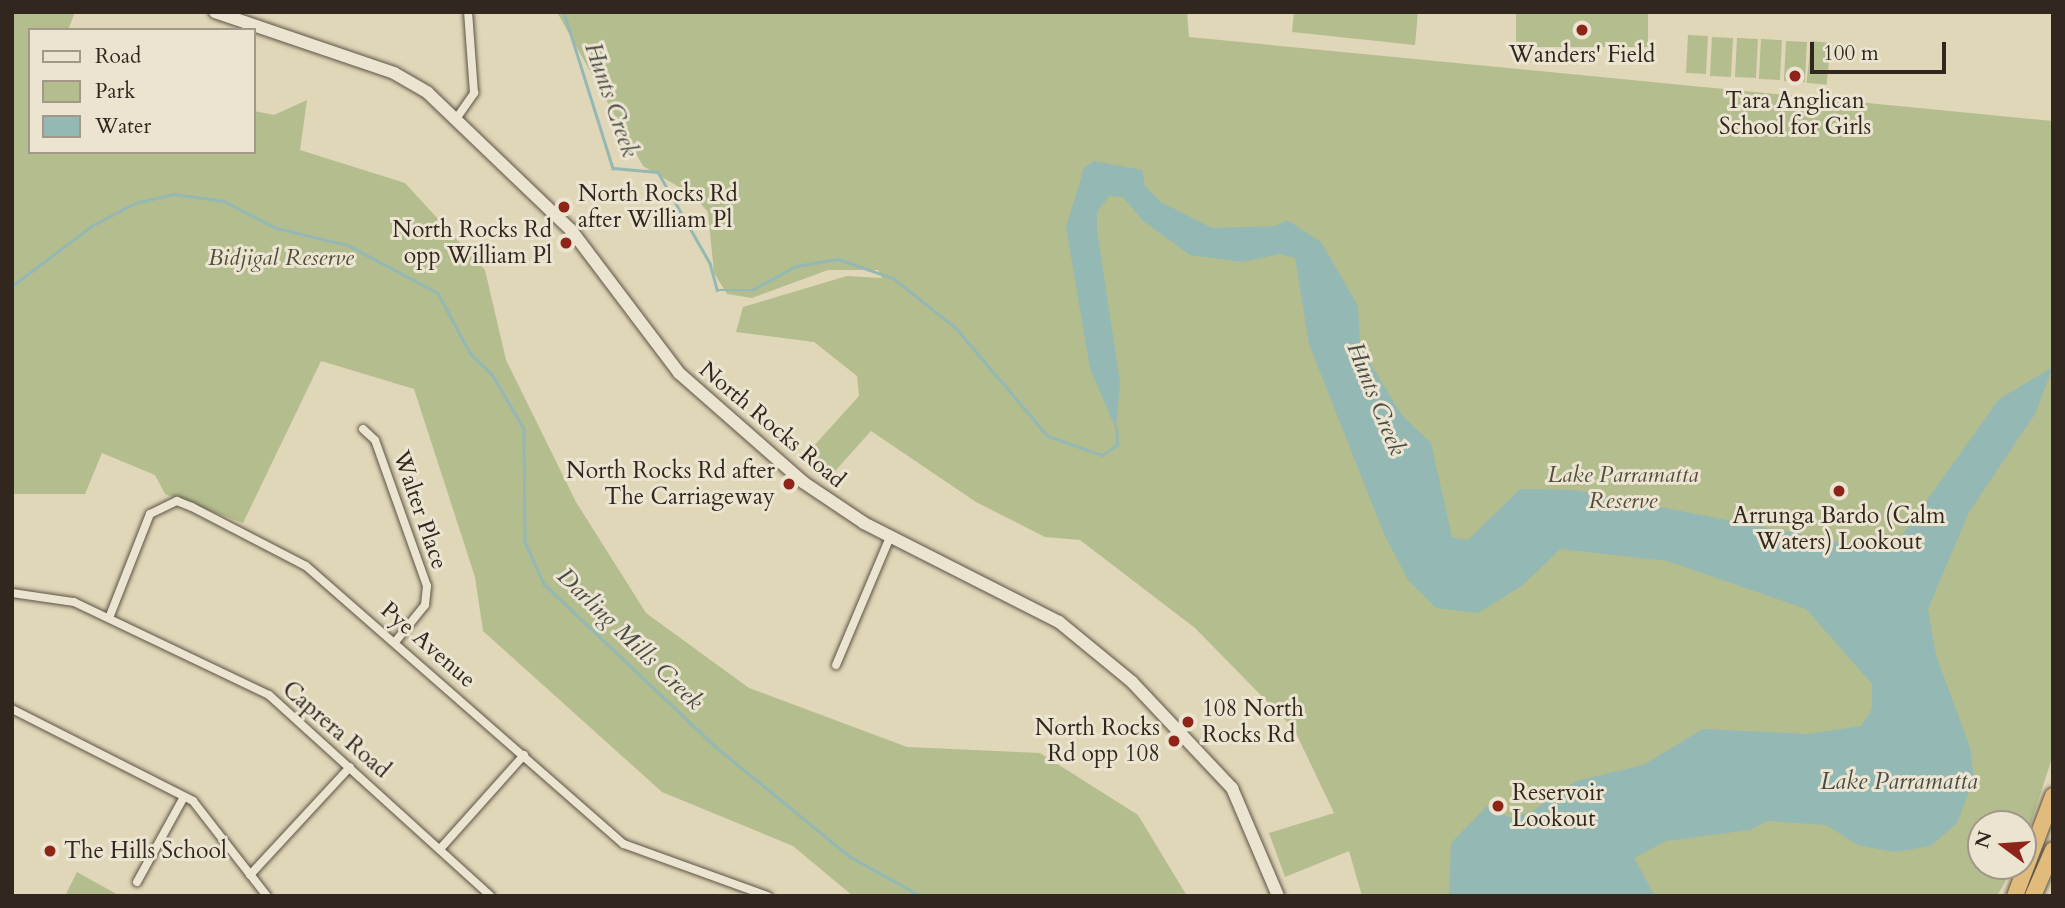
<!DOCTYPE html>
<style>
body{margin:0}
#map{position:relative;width:2065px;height:908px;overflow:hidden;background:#e0d6b8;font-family:Cardo,serif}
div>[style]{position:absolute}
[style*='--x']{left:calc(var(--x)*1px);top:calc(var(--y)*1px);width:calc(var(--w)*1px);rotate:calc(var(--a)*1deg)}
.green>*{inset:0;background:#b4bd8e;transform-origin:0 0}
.water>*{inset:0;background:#94b8b4}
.stream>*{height:2.5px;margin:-1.25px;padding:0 1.25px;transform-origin:1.25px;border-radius:1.25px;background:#94b8b4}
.roads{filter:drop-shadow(0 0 2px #5d5345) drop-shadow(0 0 2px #5d5345)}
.street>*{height:8px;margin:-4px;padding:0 4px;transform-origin:4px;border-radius:4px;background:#ebe4d1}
.secondary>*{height:12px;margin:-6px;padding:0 6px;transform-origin:6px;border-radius:6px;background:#ebe4d1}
.highway>*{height:16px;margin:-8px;padding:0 8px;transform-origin:8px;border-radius:8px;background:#e0bb7c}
.dots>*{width:19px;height:19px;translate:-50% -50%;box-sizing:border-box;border:4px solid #ebe4d1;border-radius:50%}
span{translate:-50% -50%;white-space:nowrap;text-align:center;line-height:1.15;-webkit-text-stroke:6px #ebe4d1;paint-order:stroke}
.poi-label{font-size:23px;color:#31271f}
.left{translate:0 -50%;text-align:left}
.right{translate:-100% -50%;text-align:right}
.park-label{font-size:23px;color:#524c3b;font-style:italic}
.street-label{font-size:23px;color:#31271f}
.water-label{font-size:24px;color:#4a4b44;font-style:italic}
.frame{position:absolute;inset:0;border:14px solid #31271f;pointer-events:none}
.legend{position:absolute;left:28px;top:28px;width:228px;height:126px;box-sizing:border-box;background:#ebe4d1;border:2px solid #a1988a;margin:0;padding:9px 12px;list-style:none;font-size:21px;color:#31271f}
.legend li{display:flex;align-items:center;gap:14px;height:35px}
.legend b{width:35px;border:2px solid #a1988a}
.north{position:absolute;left:1967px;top:810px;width:70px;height:70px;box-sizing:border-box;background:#ebe4d1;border:2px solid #a1988a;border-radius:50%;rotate:286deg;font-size:19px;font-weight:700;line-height:28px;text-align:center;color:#31271f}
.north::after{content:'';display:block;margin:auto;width:24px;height:32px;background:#8f2418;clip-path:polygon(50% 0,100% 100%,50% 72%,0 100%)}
.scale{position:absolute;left:1810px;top:42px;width:136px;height:32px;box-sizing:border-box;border:4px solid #31271f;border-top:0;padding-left:9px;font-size:21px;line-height:24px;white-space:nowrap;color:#31271f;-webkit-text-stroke:5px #ebe4d1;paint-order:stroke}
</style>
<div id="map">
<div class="green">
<div style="clip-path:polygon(12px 12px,75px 12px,68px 30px,30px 30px,30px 152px,254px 152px,254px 111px,274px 115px,307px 100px,300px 150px,405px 183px,485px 270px,506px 360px,576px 502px,646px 613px,749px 688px,907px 747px,1040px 753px,1138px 815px,1187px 896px,853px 896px,793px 846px,662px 792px,483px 631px,475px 577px,414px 389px,321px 361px,243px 523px,165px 494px,155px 475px,102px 453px,85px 494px,12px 494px)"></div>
<div style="clip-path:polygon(557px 12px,1187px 12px,1189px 37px,2053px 121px,2053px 755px,2023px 847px,2023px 824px,1981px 824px,1981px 866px,2014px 866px,1997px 896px,1362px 896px,1349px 851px,1285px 877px,1269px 833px,1334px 813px,1294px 729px,1195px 628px,1080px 540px,1045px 537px,976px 502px,871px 431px,827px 480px,802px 459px,859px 396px,857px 376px,814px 342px,736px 332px,743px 307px,847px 276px,882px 278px,878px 270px,828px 270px,752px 298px,727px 294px,714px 273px,708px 212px,693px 195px,643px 166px)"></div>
<div style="clip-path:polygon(1294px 12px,1418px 12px,1415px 45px,1292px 32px)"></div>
<div style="left:1516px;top:12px;width:132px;height:35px"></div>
<div style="left:1688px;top:35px;width:20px;height:38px;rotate:3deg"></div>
<div style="left:1712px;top:37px;width:21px;height:39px;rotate:3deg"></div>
<div style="left:1737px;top:38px;width:21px;height:39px;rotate:3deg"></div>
<div style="left:1761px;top:39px;width:21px;height:40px;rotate:3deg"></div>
<div style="left:1786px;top:41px;width:21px;height:40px;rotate:3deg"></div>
<div style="left:1811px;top:41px;width:20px;height:42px;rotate:6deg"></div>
<div style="clip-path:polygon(77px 872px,120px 896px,65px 896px)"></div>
</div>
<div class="water">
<div style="clip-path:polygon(1094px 161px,1142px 170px,1145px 186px,1161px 202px,1212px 228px,1276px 226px,1287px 220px,1321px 242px,1358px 306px,1360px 346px,1401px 414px,1431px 443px,1452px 537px,1468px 540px,1520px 489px,1574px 490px,1890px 552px,1999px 399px,2053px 367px,2035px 414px,1969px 512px,1928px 609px,1936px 655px,1970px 747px,1974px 779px,1957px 823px,1931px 846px,1894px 852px,1858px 845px,1826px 825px,1768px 821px,1750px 830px,1666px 841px,1634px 858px,1655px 896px,1449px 896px,1451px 843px,1487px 806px,1510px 818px,1531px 812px,1576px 781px,1643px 765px,1703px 729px,1808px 734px,1861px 726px,1872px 709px,1872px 684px,1806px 609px,1667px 561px,1560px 549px,1523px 585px,1478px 613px,1436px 608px,1408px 580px,1384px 534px,1309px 344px,1295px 258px,1280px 254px,1242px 262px,1190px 255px,1143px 221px,1123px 197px,1109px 196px,1097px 212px,1097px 230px,1120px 382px,1116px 429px,1090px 369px,1066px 227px,1084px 168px)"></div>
</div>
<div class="stream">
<div style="--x:564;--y:12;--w:164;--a:72.6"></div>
<div style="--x:613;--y:168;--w:45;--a:5.1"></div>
<div style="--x:658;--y:172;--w:105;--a:60.3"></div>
<div style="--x:710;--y:263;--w:28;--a:75"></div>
<div style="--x:717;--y:290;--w:35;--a:0"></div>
<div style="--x:752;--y:290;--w:50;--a:-28.6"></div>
<div style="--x:796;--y:266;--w:43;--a:-9.5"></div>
<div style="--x:838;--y:259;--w:58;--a:19.1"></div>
<div style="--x:893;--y:278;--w:80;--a:38.4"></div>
<div style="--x:956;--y:328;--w:142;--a:49.6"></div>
<div style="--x:1048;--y:436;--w:57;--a:19.4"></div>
<div style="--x:1102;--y:455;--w:18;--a:-34"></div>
<div style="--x:1117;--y:445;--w:17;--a:-93"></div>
<div style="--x:12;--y:286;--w:101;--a:-37"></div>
<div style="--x:93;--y:225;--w:47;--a:-27.6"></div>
<div style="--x:135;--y:203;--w:40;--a:-13"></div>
<div style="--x:174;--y:194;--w:50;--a:8"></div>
<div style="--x:224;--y:201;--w:59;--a:27.4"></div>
<div style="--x:276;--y:228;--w:74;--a:13.3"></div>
<div style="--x:348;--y:245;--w:102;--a:28.1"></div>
<div style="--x:438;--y:293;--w:68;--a:61.9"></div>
<div style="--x:470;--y:353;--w:30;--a:44"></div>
<div style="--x:492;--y:374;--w:64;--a:59.8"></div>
<div style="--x:524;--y:429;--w:113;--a:89.5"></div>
<div style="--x:525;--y:542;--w:46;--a:65.7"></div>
<div style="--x:544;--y:584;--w:237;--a:43.5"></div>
<div style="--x:716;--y:747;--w:172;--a:39.3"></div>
<div style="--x:849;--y:856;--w:82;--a:29.1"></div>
</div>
<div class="roads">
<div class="street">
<div style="--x:456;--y:119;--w:32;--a:-55"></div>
<div style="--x:474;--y:93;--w:81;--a:-94.2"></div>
<div style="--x:363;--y:429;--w:16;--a:43"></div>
<div style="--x:375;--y:440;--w:155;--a:70.4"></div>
<div style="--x:427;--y:586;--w:19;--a:96"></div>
<div style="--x:425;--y:605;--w:46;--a:128.9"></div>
<div style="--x:12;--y:593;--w:63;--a:8.3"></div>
<div style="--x:74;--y:602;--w:216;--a:25.5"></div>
<div style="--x:269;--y:695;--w:299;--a:42.2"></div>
<div style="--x:109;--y:618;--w:112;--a:-68.5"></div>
<div style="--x:150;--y:514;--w:30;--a:-26"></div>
<div style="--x:177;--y:501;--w:16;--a:22"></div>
<div style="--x:192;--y:507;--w:128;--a:27.4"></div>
<div style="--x:306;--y:566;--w:422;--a:41.2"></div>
<div style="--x:624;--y:844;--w:153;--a:19.9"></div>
<div style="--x:836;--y:665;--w:139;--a:-67.1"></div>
<div style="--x:12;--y:709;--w:203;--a:26.9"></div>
<div style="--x:193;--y:801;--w:120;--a:52.1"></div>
<div style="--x:440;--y:849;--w:126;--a:-48.2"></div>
<div style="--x:250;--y:875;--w:147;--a:-47.2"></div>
<div style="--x:137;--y:882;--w:97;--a:-61.1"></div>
</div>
<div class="secondary">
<div style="--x:215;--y:12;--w:189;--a:18.8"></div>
<div style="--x:394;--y:73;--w:39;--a:30"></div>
<div style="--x:428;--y:93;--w:198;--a:43.8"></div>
<div style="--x:571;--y:230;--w:179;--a:52.9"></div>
<div style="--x:679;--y:373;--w:165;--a:41.3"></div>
<div style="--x:803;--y:482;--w:73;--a:33.9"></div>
<div style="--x:864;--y:523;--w:219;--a:26.9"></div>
<div style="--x:1059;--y:622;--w:94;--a:39.4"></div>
<div style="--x:1132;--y:682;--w:146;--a:46.7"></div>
<div style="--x:1232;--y:788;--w:117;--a:66.9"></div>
</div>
<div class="highway">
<div style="--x:2015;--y:896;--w:107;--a:-69.2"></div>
<div style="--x:2033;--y:896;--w:50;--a:-66.5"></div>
</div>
</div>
<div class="dots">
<div style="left:1582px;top:30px;background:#8f2418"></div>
<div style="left:1795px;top:76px;background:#8f2418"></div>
<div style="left:564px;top:207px;background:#8f2418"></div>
<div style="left:566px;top:243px;background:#8f2418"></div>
<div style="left:789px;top:484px;background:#8f2418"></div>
<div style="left:1839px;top:491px;background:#8f2418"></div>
<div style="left:1188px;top:722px;background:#8f2418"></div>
<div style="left:1174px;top:741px;background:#8f2418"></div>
<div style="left:1498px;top:806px;background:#8f2418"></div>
<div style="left:50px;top:851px;background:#8f2418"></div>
</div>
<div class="poi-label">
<span style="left:1582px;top:55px">Wanders' Field</span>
<span style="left:1795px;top:114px">Tara Anglican<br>School for Girls</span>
<span class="left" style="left:578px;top:207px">North Rocks Rd<br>after William Pl</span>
<span class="right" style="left:552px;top:243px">North Rocks Rd<br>opp William Pl</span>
<span class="right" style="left:775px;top:484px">North Rocks Rd after<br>The Carriageway</span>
<span style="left:1839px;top:529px">Arrunga Bardo (Calm<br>Waters) Lookout</span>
<span class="left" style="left:1202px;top:722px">108 North<br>Rocks Rd</span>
<span class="right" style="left:1160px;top:741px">North Rocks<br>Rd opp 108</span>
<span class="left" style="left:1512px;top:806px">Reservoir<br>Lookout</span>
<span class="left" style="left:64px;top:851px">The Hills School</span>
</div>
<div class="park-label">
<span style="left:281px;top:258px">Bidjigal Reserve</span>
<span style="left:1623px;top:488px">Lake Parramatta<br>Reserve</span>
</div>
<div class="street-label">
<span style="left:772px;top:425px;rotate:40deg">North Rocks Road</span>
<span style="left:420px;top:510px;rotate:71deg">Walter Place</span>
<span style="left:428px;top:645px;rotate:41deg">Pye Avenue</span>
<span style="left:336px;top:730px;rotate:41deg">Caprera Road</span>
</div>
<div class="water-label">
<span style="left:611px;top:100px;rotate:71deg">Hunts Creek</span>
<span style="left:1376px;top:399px;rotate:68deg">Hunts Creek</span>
<span style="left:630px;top:639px;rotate:44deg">Darling Mills Creek</span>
<span style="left:1899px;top:782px">Lake Parramatta</span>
</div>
<div class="frame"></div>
<ul class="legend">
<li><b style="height:9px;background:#ebe4d1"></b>Road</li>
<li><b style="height:19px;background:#b4bd8e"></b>Park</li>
<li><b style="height:19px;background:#94b8b4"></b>Water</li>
</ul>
<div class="north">N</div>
<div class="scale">100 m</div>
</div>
